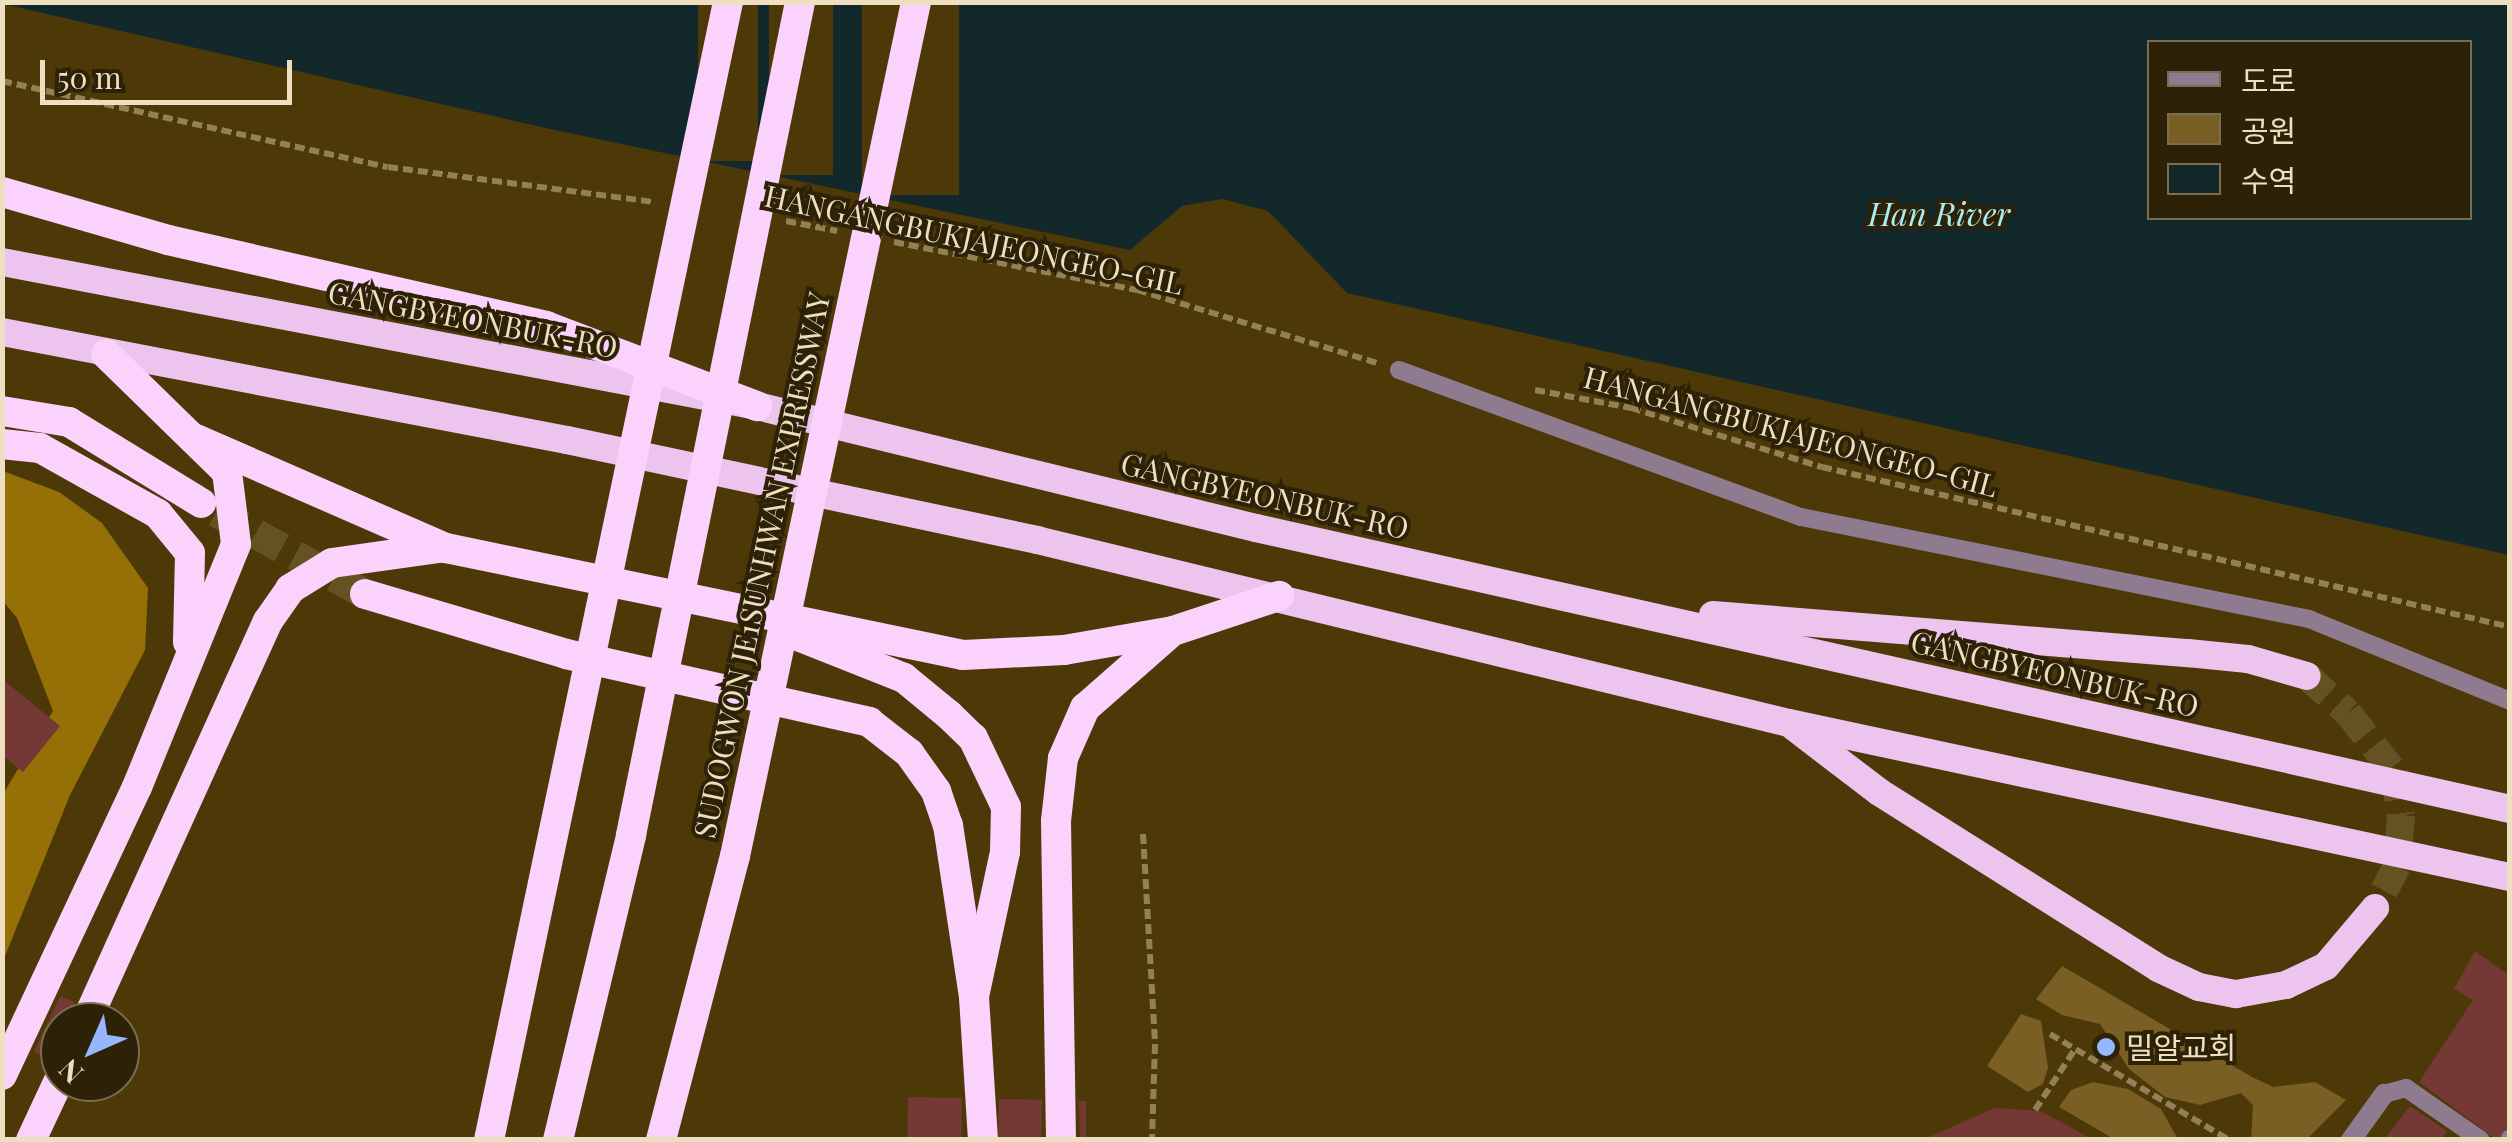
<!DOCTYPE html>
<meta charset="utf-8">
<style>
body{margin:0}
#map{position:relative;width:2512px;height:1142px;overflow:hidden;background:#4d3907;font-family:"Playfair Display","Noto Sans KR",serif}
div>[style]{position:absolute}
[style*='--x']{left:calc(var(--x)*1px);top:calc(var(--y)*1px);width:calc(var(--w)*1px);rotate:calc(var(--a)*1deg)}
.green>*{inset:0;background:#795f24}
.forest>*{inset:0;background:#947006}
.water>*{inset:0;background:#12282b}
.pier>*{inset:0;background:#4d3907;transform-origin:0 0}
.building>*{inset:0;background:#753935;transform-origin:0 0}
.trunk-tunnel>*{height:28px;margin-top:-14px;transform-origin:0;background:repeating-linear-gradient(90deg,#655223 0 28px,transparent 0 42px)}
.motorway-tunnel>*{height:30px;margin-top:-15px;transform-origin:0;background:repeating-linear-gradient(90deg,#655223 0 30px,transparent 0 45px)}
.path>*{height:6px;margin-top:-3px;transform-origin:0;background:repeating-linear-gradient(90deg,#928057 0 10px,transparent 0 15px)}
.service>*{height:18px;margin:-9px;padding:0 9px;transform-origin:9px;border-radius:9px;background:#8f7b8f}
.minor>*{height:20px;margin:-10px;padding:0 10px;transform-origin:10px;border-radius:10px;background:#8f7b8f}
.trunk>*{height:28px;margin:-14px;padding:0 14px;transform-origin:14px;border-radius:14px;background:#edc4ee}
.motorway>*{height:30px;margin:-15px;padding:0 15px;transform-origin:15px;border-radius:15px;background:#fad2fb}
.dots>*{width:28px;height:28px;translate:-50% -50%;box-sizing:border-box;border:5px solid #2d2208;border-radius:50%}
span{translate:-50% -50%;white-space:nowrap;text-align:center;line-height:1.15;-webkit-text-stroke:8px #2d2208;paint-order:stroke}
.street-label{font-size:30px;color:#eedfc1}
.poi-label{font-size:30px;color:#eedfc1}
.left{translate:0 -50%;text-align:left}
.water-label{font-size:32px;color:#a8ecf4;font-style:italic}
.frame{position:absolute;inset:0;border:5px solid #eedfc1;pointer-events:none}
.legend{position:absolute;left:2147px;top:40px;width:325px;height:180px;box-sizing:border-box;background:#2d2208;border:2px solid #7a6e52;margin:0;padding:12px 18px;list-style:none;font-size:30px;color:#eedfc1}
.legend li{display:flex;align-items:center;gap:20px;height:50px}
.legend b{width:50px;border:2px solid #7a6e52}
.north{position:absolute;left:40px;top:1002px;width:100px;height:100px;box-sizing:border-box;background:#2d2208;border:2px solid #7a6e52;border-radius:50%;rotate:225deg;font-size:28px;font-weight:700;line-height:40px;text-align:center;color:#eedfc1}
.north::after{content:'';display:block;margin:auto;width:35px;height:45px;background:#96b6fd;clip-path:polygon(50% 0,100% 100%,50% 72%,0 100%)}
.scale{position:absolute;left:40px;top:60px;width:252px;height:45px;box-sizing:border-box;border:5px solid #eedfc1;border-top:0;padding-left:12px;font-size:30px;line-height:35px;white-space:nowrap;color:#eedfc1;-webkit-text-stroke:8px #2d2208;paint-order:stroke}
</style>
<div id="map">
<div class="green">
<div style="clip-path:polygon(2062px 966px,2252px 1077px,2273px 1087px,2315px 1082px,2346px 1100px,2307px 1139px,2251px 1139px,2253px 1105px,2241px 1093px,2200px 1105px,2165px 1097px,2129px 1069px,2100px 1024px,2062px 1015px,2036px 999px)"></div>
<div style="clip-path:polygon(2021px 1014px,2041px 1021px,2048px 1068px,2043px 1084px,2028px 1092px,1987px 1066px)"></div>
<div style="clip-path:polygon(2093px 1082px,2128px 1089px,2161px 1109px,2178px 1139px,2114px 1139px,2059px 1107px,2071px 1090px)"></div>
</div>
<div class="forest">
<div style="clip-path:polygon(3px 471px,59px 492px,102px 523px,148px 588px,145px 650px,70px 795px,3px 961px,3px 794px,53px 711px,17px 618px,3px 601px)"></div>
</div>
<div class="water">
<div style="clip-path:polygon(evenodd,2509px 3px,2509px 555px,1347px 293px,1268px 211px,1222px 199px,1182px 206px,1130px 250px,550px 129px,3px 4px,2509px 3px,2150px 42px,2470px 42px,2470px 218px,2150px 218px,2150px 42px)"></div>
</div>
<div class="pier">
<div style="left:698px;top:3px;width:60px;height:158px"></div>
<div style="left:769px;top:3px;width:64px;height:172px"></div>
<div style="left:862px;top:3px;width:97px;height:192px"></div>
</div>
<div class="building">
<div style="clip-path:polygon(2px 679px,60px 726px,23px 772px,2px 755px)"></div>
<div style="clip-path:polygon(2475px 951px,2510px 976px,2510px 1125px,2497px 1140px,2419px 1082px,2473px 1000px,2454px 989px)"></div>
<div style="clip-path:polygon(60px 996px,74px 1002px,68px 1022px,60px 1022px,60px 1059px,54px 1061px,34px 1052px)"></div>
<div style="left:908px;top:1097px;width:54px;height:43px;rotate:1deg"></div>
<div style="left:999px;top:1099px;width:43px;height:41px;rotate:1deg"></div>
<div style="clip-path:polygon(1079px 1101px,1086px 1101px,1086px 1140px,1080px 1140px)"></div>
<div style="clip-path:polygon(2410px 1106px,2447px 1131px,2441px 1140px,2384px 1140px)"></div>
<div style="clip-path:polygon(1995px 1108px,2040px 1111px,2094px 1140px,1922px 1140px)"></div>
</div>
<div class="trunk-tunnel">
<div style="--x:2307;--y:676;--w:55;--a:42.1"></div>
<div style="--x:2348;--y:713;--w:75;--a:52.1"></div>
<div style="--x:2394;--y:772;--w:44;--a:80.8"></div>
<div style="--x:2401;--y:815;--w:51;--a:94.5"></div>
<div style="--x:2397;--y:866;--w:47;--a:117.6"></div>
</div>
<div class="motorway-tunnel">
<div style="--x:216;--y:512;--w:170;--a:28.8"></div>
</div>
<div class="path">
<div style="--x:2;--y:81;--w:395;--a:12.6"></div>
<div style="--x:388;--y:167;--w:269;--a:7.5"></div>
<div style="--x:786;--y:221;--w:52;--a:11.1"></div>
<div style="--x:894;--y:242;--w:248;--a:11.2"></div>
<div style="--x:1137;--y:290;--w:254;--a:16.9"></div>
<div style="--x:1535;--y:390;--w:98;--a:10.6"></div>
<div style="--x:1631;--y:408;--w:200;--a:17.2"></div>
<div style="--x:1822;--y:467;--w:706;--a:13.09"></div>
<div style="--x:1143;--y:834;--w:210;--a:86.7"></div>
<div style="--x:1155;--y:1044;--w:96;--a:91.8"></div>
<div style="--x:2050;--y:1034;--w:208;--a:30.6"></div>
<div style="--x:2035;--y:1110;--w:73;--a:-56.7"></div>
</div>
<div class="service">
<div style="--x:1399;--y:370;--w:428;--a:20.1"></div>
<div style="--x:1801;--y:517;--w:518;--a:11.35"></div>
<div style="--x:2309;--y:619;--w:217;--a:22.2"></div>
<div style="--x:2384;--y:1094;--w:23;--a:-15"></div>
<div style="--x:2406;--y:1088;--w:91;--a:34.7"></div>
<div style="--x:2509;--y:1140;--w:2;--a:-63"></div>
</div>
<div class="minor">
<div style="--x:2351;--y:1140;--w:57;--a:-54.3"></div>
</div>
<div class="trunk">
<div style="--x:2;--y:262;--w:769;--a:10.8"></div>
<div style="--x:757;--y:406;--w:514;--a:13.74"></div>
<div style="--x:1256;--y:528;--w:1285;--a:12.63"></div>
<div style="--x:2;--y:332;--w:575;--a:10.82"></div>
<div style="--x:567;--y:440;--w:481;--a:12"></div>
<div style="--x:1037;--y:540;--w:774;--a:13.68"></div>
<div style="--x:1789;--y:723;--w:737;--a:12.06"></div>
<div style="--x:1713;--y:615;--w:477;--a:4.6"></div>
<div style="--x:2188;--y:653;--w:60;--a:5.7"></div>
<div style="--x:2248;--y:659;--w:61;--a:16.1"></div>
<div style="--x:1794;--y:727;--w:107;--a:37.4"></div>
<div style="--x:1879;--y:792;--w:330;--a:32.2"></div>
<div style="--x:2158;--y:968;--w:45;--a:24.9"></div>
<div style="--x:2199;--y:987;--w:38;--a:11"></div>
<div style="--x:2236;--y:994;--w:51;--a:-10.2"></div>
<div style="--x:2286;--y:985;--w:44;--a:-25.4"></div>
<div style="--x:2326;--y:966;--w:76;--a:-49.8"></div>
</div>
<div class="motorway">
<div style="--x:2;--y:192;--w:173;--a:16.1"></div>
<div style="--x:168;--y:240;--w:388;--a:12.8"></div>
<div style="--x:546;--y:326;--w:226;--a:20.8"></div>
<div style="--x:2;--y:411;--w:68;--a:9.3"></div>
<div style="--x:69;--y:422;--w:155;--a:31.5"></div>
<div style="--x:196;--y:439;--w:273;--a:23.6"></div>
<div style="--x:446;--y:548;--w:528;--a:11.69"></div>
<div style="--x:963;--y:655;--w:101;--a:-2.8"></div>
<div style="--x:1064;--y:650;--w:111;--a:-9.9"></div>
<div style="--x:1173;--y:631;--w:112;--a:-18.3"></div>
<div style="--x:2;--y:444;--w:38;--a:6"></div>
<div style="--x:40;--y:448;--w:135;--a:29.2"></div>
<div style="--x:158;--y:514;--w:50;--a:50.6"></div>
<div style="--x:190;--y:553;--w:89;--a:91.3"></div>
<div style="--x:365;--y:594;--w:210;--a:16.6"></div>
<div style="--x:566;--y:654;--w:311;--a:12.6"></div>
<div style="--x:869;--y:722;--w:51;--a:37.8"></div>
<div style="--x:909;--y:753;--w:47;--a:54.6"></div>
<div style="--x:936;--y:791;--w:36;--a:71"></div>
<div style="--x:948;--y:825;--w:174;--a:81.4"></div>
<div style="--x:798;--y:636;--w:114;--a:21.6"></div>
<div style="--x:904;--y:678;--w:58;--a:39.4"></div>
<div style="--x:949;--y:715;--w:33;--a:44"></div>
<div style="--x:973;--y:738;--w:76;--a:64.4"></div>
<div style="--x:1006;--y:807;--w:45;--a:91.3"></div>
<div style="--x:1005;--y:852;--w:148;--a:102.1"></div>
<div style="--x:974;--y:997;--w:143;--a:86.4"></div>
<div style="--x:86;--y:1022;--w:440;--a:-65.6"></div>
<div style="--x:268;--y:621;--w:39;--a:-55"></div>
<div style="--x:290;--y:589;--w:49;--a:-31.8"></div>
<div style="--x:332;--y:563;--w:108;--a:-8"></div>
<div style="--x:2;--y:1075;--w:318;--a:-64.9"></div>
<div style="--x:137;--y:787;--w:262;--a:-67.8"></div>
<div style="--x:236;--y:544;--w:73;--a:-97.1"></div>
<div style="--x:227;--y:472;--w:169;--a:-135.7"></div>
<div style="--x:31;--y:1140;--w:68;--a:-64.9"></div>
<div style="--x:489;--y:1140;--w:1163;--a:-78.14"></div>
<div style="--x:558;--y:1140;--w:314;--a:-76.5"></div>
<div style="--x:631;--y:835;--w:850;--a:-78.53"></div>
<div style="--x:661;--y:1140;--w:293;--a:-75.4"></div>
<div style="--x:735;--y:856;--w:873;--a:-78.03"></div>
<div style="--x:1061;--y:1140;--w:319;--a:-90.9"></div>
<div style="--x:1056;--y:821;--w:63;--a:-83.7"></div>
<div style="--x:1063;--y:758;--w:55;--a:-66.3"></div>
<div style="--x:1085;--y:708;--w:111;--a:-41.3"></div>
</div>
<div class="dots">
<div style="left:2106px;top:1047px;background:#96b6fd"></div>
</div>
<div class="street-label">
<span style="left:974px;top:239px;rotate:12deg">HANGANGBUKJAJEONGEO-GIL</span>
<span style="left:473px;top:319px;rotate:11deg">GANGBYEONBUK-RO</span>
<span style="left:1791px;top:431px;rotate:15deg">HANGANGBUKJAJEONGEO-GIL</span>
<span style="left:1265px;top:495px;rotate:13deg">GANGBYEONBUK-RO</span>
<span style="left:761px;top:565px;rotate:-78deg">SUDOGWON JE1SUNHWAN EXPRESSWAY</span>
<span style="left:2055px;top:673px;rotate:13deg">GANGBYEONBUK-RO</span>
</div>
<div class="poi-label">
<span class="left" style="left:2126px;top:1047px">밀알교회</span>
</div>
<div class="water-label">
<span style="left:1939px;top:213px">Han River</span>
</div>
<div class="frame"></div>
<ul class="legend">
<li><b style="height:12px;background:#8f7b8f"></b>도로</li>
<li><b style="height:28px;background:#795f24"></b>공원</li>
<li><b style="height:28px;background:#12282b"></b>수역</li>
</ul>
<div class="north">N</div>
<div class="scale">50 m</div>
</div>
